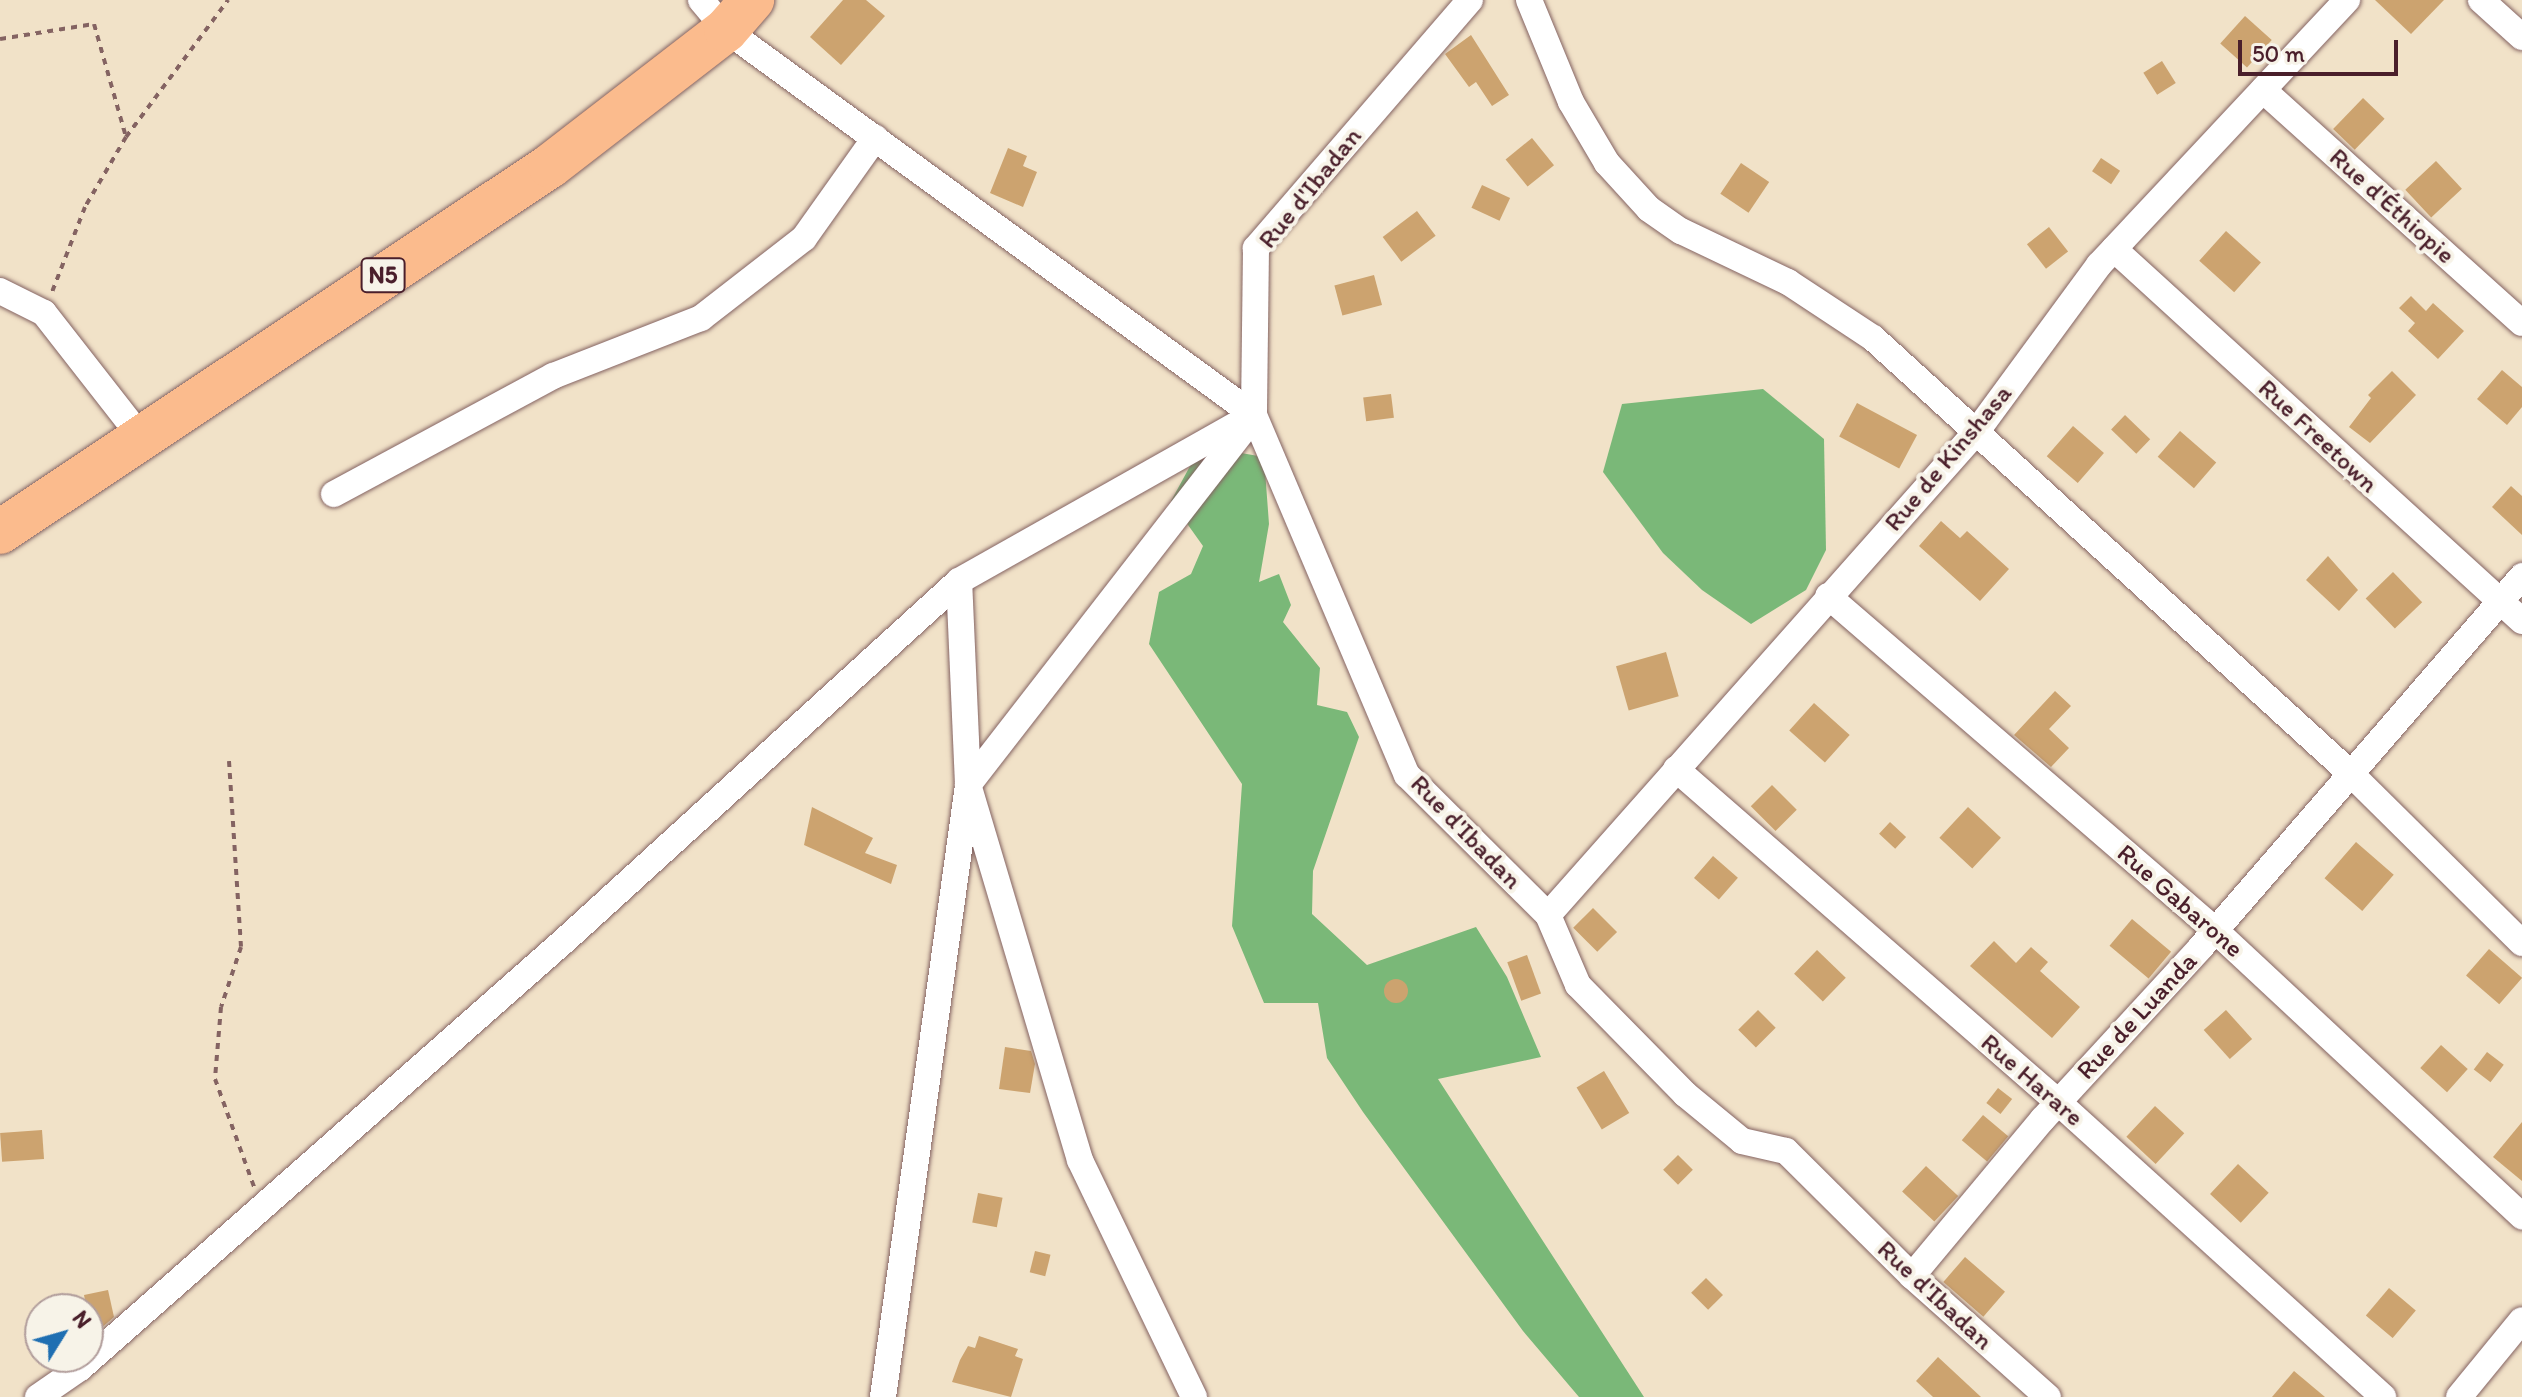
<!DOCTYPE html>
<meta charset="utf-8">
<style>
body{margin:0}
#map{position:relative;width:2522px;height:1397px;overflow:hidden;background:#f1e2c8;font-family:Itim,sans-serif}
div>[style]{position:absolute}
[style*='--x']{left:calc(var(--x)*1px);top:calc(var(--y)*1px);width:calc(var(--w)*1px);rotate:calc(var(--a)*1deg)}
.forest>*{inset:0;background:#7ab878}
.building>*{inset:0;background:#cca36f;transform-origin:0 0}
.round{border-radius:50%}
.path>*{height:4px;margin-top:-2px;transform-origin:0;background:repeating-linear-gradient(90deg,#846362 0 6px,transparent 0 12px)}
.roads{filter:drop-shadow(0 0 2px #846362) drop-shadow(0 0 2px #846362)}
.street>*{height:26px;margin:-13px;padding:0 13px;transform-origin:13px;border-radius:13px;background:#fff}
.highway>*{height:44px;margin:-22px;padding:0 22px;transform-origin:22px;border-radius:22px;background:#fbbb8d}
span{translate:-50% -50%;white-space:nowrap;text-align:center;line-height:1.15;-webkit-text-stroke:8px #f7f3e8;paint-order:stroke}
.shield-label span{padding:2px 6px;background:#f7f3e8;border:2px solid;border-radius:6px;-webkit-text-stroke-width:0}
.shield-label{font-size:24px;color:#4a1f2b;font-weight:700}
.street-label{font-size:26px;color:#4a1f2b}
.north{position:absolute;left:24px;top:1293px;width:80px;height:80px;box-sizing:border-box;background:#f7f3e8;border:2px solid #b29e9c;border-radius:50%;rotate:53deg;font-size:22px;font-weight:700;line-height:32px;text-align:center;color:#4a1f2b}
.north::after{content:'';display:block;margin:auto;width:28px;height:36px;background:#1f6fb2;clip-path:polygon(50% 0,100% 100%,50% 72%,0 100%)}
.scale{position:absolute;left:2238px;top:40px;width:160px;height:36px;box-sizing:border-box;border:4px solid #4a1f2b;border-top:0;padding-left:10px;font-size:24px;line-height:28px;white-space:nowrap;color:#4a1f2b;-webkit-text-stroke:6px #f7f3e8;paint-order:stroke}
</style>
<div id="map">
<div class="forest">
<div style="clip-path:polygon(1763px 389px,1824px 439px,1826px 550px,1806px 590px,1751px 624px,1702px 590px,1663px 553px,1603px 472px,1622px 404px)"></div>
<div style="clip-path:polygon(1201px 446px,1264px 457px,1269px 524px,1259px 582px,1279px 574px,1291px 605px,1283px 622px,1320px 668px,1317px 705px,1347px 712px,1359px 737px,1313px 871px,1312px 914px,1367px 965px,1476px 927px,1507px 977px,1541px 1057px,1438px 1079px,1644px 1397px,1579px 1397px,1523px 1331px,1363px 1112px,1327px 1058px,1318px 1003px,1264px 1003px,1232px 926px,1242px 784px,1149px 644px,1159px 592px,1191px 574px,1203px 546px,1171px 501px)"></div>
</div>
<div class="building">
<div style="clip-path:polygon(843px 0,866px 0,885px 16px,841px 65px,810px 37px)"></div>
<div style="clip-path:polygon(2375px 0,2444px 0,2411px 34px)"></div>
<div style="left:2245px;top:16px;width:36px;height:37px;rotate:42deg"></div>
<div style="clip-path:polygon(1471px 35px,1509px 95px,1492px 106px,1476px 82px,1469px 87px,1445px 54px)"></div>
<div style="left:2162px;top:61px;width:26px;height:22px;rotate:58deg"></div>
<div style="left:2363px;top:98px;width:30px;height:43px;rotate:44deg"></div>
<div style="left:1532px;top:138px;width:35px;height:34px;rotate:51deg"></div>
<div style="clip-path:polygon(1008px 148px,1027px 156px,1023px 166px,1037px 172px,1023px 207px,990px 193px)"></div>
<div style="left:2101px;top:158px;width:23px;height:16px;rotate:34deg"></div>
<div style="left:2436px;top:161px;width:38px;height:42px;rotate:47deg"></div>
<div style="left:1741px;top:163px;width:34px;height:37px;rotate:34deg"></div>
<div style="left:1482px;top:185px;width:31px;height:25px;rotate:25deg"></div>
<div style="left:1417px;top:211px;width:31px;height:43px;rotate:53deg"></div>
<div style="left:2049px;top:227px;width:31px;height:28px;rotate:52deg"></div>
<div style="left:2226px;top:231px;width:47px;height:40px;rotate:42deg"></div>
<div style="left:1374px;top:275px;width:31px;height:41px;rotate:75deg"></div>
<div style="clip-path:polygon(2411px 296px,2426px 311px,2433px 303px,2464px 331px,2438px 359px,2408px 331px,2415px 323px,2399px 308px)"></div>
<div style="clip-path:polygon(2502px 370px,2522px 387px,2522px 407px,2507px 425px,2477px 399px)"></div>
<div style="clip-path:polygon(2392px 371px,2416px 395px,2370px 443px,2349px 427px,2371px 398px,2368px 395px)"></div>
<div style="left:1391px;top:394px;width:24px;height:28px;rotate:83deg"></div>
<div style="left:1857px;top:403px;width:68px;height:38px;rotate:28deg"></div>
<div style="left:2125px;top:415px;width:35px;height:20px;rotate:44deg"></div>
<div style="left:2073px;top:426px;width:41px;height:40px;rotate:41deg"></div>
<div style="left:2180px;top:431px;width:48px;height:34px;rotate:41deg"></div>
<div style="clip-path:polygon(2511px 486px,2522px 496px,2522px 535px,2492px 507px)"></div>
<div style="clip-path:polygon(1941px 521px,1960px 538px,1967px 531px,2009px 569px,1980px 601px,1919px 546px)"></div>
<div style="clip-path:polygon(2328px 556px,2358px 590px,2339px 611px,2306px 580px)"></div>
<div style="left:2393px;top:572px;width:42px;height:38px;rotate:46deg"></div>
<div style="left:1666px;top:652px;width:46px;height:52px;rotate:74deg"></div>
<div style="clip-path:polygon(2055px 691px,2071px 706px,2049px 729px,2069px 748px,2051px 767px,2014px 735px)"></div>
<div style="left:1814px;top:703px;width:48px;height:37px;rotate:42deg"></div>
<div style="left:1772px;top:785px;width:35px;height:30px;rotate:45deg"></div>
<div style="clip-path:polygon(812px 807px,873px 838px,865px 853px,897px 865px,891px 884px,804px 845px)"></div>
<div style="left:1968px;top:807px;width:45px;height:42px;rotate:43deg"></div>
<div style="left:1890px;top:822px;width:22px;height:16px;rotate:43deg"></div>
<div style="left:2356px;top:842px;width:50px;height:48px;rotate:41deg"></div>
<div style="left:1713px;top:856px;width:33px;height:29px;rotate:41deg"></div>
<div style="left:1593px;top:908px;width:34px;height:28px;rotate:45deg"></div>
<div style="left:2132px;top:919px;width:51px;height:35px;rotate:40deg"></div>
<div style="clip-path:polygon(1994px 941px,2016px 963px,2031px 947px,2048px 962px,2040px 971px,2080px 1007px,2052px 1038px,1970px 966px)"></div>
<div style="left:2489px;top:949px;width:44px;height:35px;rotate:41deg"></div>
<div style="left:1817px;top:950px;width:40px;height:33px;rotate:44deg"></div>
<div style="left:1527px;top:955px;width:41px;height:21px;rotate:70deg"></div>
<div class="round" style="left:1384px;top:979px;width:24px;height:24px"></div>
<div style="left:1758px;top:1010px;width:25px;height:28px;rotate:45deg"></div>
<div style="left:2226px;top:1010px;width:39px;height:30px;rotate:48deg"></div>
<div style="left:2441px;top:1045px;width:36px;height:31px;rotate:42deg"></div>
<div style="clip-path:polygon(1005px 1047px,1031px 1051px,1035px 1064px,1030px 1093px,999px 1089px)"></div>
<div style="left:2487px;top:1052px;width:21px;height:22px;rotate:37deg"></div>
<div style="left:1604px;top:1071px;width:49px;height:32px;rotate:59deg"></div>
<div style="left:1998px;top:1088px;width:18px;height:19px;rotate:38deg"></div>
<div style="left:2155px;top:1106px;width:40px;height:42px;rotate:43deg"></div>
<div style="left:1983px;top:1115px;width:33px;height:33px;rotate:40deg"></div>
<div style="clip-path:polygon(2522px 1122px,2522px 1181px,2493px 1157px)"></div>
<div style="left:42px;top:1130px;width:29px;height:42px;rotate:86deg"></div>
<div style="left:1678px;top:1155px;width:21px;height:21px;rotate:45deg"></div>
<div style="left:2238px;top:1164px;width:42px;height:41px;rotate:43deg"></div>
<div style="left:1926px;top:1166px;width:44px;height:35px;rotate:43deg"></div>
<div style="left:978px;top:1193px;width:25px;height:30px;rotate:11deg"></div>
<div style="left:1035px;top:1251px;width:16px;height:22px;rotate:14deg"></div>
<div style="left:1965px;top:1257px;width:53px;height:33px;rotate:41deg"></div>
<div style="left:1706px;top:1278px;width:24px;height:21px;rotate:45deg"></div>
<div style="left:2389px;top:1288px;width:35px;height:36px;rotate:40deg"></div>
<div style="clip-path:polygon(108px 1290px,114px 1317px,92px 1336px,84px 1295px)"></div>
<div style="clip-path:polygon(979px 1336px,1018px 1349px,1015px 1356px,1023px 1359px,1011px 1397px,952px 1382px,960px 1360px,968px 1346px,975px 1348px)"></div>
<div style="clip-path:polygon(1938px 1357px,1981px 1397px,1933px 1397px,1916px 1381px)"></div>
<div style="clip-path:polygon(2294px 1371px,2325px 1397px,2272px 1397px)"></div>
</div>
<div class="path">
<div style="--x:0;--y:39;--w:95;--a:-9.1"></div>
<div style="--x:94;--y:24;--w:117;--a:74.2"></div>
<div style="--x:126;--y:137;--w:81;--a:120.4"></div>
<div style="--x:85;--y:207;--w:91;--a:111.2"></div>
<div style="--x:126;--y:137;--w:171;--a:-53.3"></div>
<div style="--x:229;--y:761;--w:186;--a:86.3"></div>
<div style="--x:241;--y:947;--w:63;--a:108.4"></div>
<div style="--x:221;--y:1007;--w:72;--a:94.8"></div>
<div style="--x:215;--y:1079;--w:115;--a:70.1"></div>
</div>
<div class="roads">
<div class="street">
<div style="--x:701;--y:0;--w:39;--a:50"></div>
<div style="--x:726;--y:30;--w:653;--a:36.1"></div>
<div style="--x:1470;--y:0;--w:328;--a:130.8"></div>
<div style="--x:1256;--y:248;--w:167;--a:90.7"></div>
<div style="--x:1254;--y:415;--w:391;--a:67"></div>
<div style="--x:1407;--y:775;--w:199;--a:44.8"></div>
<div style="--x:1548;--y:915;--w:76;--a:66.8"></div>
<div style="--x:1578;--y:985;--w:153;--a:45.5"></div>
<div style="--x:1685;--y:1094;--w:74;--a:39.5"></div>
<div style="--x:1742;--y:1141;--w:45;--a:12.8"></div>
<div style="--x:1786;--y:1151;--w:177;--a:44.8"></div>
<div style="--x:1912;--y:1276;--w:182;--a:41.7"></div>
<div style="--x:1529;--y:0;--w:110;--a:67.6"></div>
<div style="--x:1571;--y:102;--w:71;--a:59.5"></div>
<div style="--x:1607;--y:163;--w:62;--a:47.6"></div>
<div style="--x:1649;--y:209;--w:39;--a:35"></div>
<div style="--x:1681;--y:231;--w:119;--a:25.5"></div>
<div style="--x:1788;--y:282;--w:102;--a:33.4"></div>
<div style="--x:1873;--y:338;--w:644;--a:42.36"></div>
<div style="--x:2349;--y:772;--w:243;--a:44.7"></div>
<div style="--x:2481;--y:0;--w:55;--a:42.1"></div>
<div style="--x:2263;--y:90;--w:348;--a:42"></div>
<div style="--x:2114;--y:249;--w:552;--a:42.36"></div>
<div style="--x:0;--y:291;--w:49;--a:26.6"></div>
<div style="--x:44;--y:313;--w:157;--a:52"></div>
<div style="--x:334;--y:494;--w:249;--a:-28.3"></div>
<div style="--x:553;--y:376;--w:159;--a:-21.4"></div>
<div style="--x:701;--y:318;--w:130;--a:-37.8"></div>
<div style="--x:804;--y:238;--w:123;--a:-54.6"></div>
<div style="--x:1828;--y:596;--w:511;--a:40.8"></div>
<div style="--x:2215;--y:930;--w:420;--a:43"></div>
<div style="--x:1676;--y:769;--w:507;--a:41.08"></div>
<div style="--x:2058;--y:1102;--w:439;--a:42.2"></div>
<div style="--x:1548;--y:915;--w:647;--a:-48.45"></div>
<div style="--x:1977;--y:431;--w:206;--a:-53.7"></div>
<div style="--x:2099;--y:265;--w:363;--a:-46.9"></div>
<div style="--x:1912;--y:1276;--w:204;--a:-50.2"></div>
<div style="--x:2043;--y:1119;--w:234;--a:-47.4"></div>
<div style="--x:2201;--y:947;--w:491;--a:-49.1"></div>
<div style="--x:38;--y:1397;--w:51;--a:-34.6"></div>
<div style="--x:80;--y:1368;--w:647;--a:-41.43"></div>
<div style="--x:565;--y:940;--w:533;--a:-42.34"></div>
<div style="--x:959;--y:581;--w:338;--a:-29.4"></div>
<div style="--x:883;--y:1397;--w:618;--a:-82.09"></div>
<div style="--x:968;--y:785;--w:204;--a:-92.5"></div>
<div style="--x:1194;--y:1397;--w:263;--a:-115.7"></div>
<div style="--x:1080;--y:1160;--w:391;--a:-106.6"></div>
<div style="--x:968;--y:785;--w:455;--a:-52.2"></div>
<div style="--x:2459;--y:1397;--w:99;--a:-50.7"></div>
</div>
<div class="highway">
<div style="--x:0;--y:532;--w:661;--a:-33.64"></div>
<div style="--x:550;--y:166;--w:222;--a:-37.7"></div>
<div style="--x:726;--y:30;--w:40;--a:-49"></div>
</div>
</div>
<div class="shield-label">
<span style="left:383px;top:275px">N5</span>
</div>
<div class="street-label">
<span style="left:1310px;top:188px;rotate:-51deg">Rue d'Ibadan</span>
<span style="left:2392px;top:206px;rotate:42deg">Rue d'Éthiopie</span>
<span style="left:2318px;top:436px;rotate:43deg">Rue Freetown</span>
<span style="left:1948px;top:458px;rotate:-50deg">Rue de Kinshasa</span>
<span style="left:1466px;top:832px;rotate:46deg">Rue d'Ibadan</span>
<span style="left:2180px;top:901px;rotate:41deg">Rue Gabarone</span>
<span style="left:2137px;top:1016px;rotate:-47deg">Rue de Luanda</span>
<span style="left:2032px;top:1080px;rotate:41deg">Rue Harare</span>
<span style="left:1935px;top:1295px;rotate:43deg">Rue d'Ibadan</span>
</div>
<div class="north">N</div>
<div class="scale">50 m</div>
</div>
